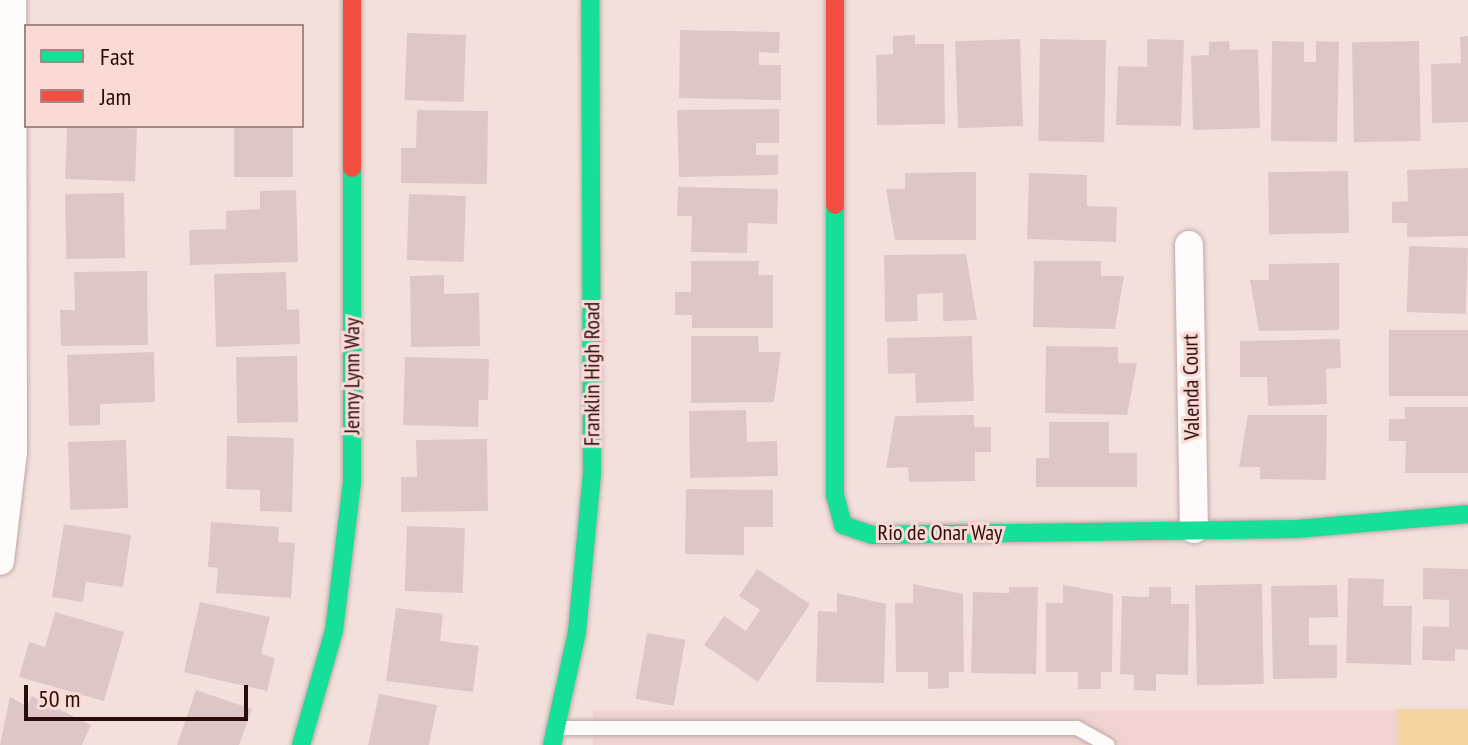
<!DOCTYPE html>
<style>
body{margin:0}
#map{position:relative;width:1468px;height:745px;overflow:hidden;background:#f3e0dd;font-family:"PT Sans Narrow",sans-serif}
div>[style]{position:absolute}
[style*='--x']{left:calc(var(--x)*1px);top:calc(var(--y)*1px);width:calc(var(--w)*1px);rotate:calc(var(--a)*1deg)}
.built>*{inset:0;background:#f0d3d0;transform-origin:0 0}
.green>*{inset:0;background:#f4d4a0;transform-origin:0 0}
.building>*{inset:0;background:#dec6c8;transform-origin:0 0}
.roads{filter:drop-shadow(0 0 2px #bfa8a6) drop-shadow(0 0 2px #bfa8a6)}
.lane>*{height:14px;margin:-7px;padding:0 7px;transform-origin:7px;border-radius:7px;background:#fdfafa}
.street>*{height:28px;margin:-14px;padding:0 14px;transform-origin:14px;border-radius:14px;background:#fdfafa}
.fast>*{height:18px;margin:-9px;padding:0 9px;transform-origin:9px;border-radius:9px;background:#16e098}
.jam>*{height:18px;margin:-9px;padding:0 9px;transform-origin:9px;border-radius:9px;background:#f24e42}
span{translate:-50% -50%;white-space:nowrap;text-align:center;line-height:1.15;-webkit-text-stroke:6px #fbd9d5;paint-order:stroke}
.street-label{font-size:22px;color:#2a0d0b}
.legend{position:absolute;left:24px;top:24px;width:280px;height:104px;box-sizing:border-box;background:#fbd9d5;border:2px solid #a78784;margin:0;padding:10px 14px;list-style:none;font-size:24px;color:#2a0d0b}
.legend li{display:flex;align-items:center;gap:16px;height:40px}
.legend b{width:40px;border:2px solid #a78784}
.scale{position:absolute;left:24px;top:685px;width:224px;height:36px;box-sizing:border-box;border:4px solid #2a0d0b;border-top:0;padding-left:10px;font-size:24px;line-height:28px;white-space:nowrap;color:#2a0d0b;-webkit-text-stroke:6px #fbd9d5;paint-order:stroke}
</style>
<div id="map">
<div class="built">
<div style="left:1397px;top:710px;width:35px;height:804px;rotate:90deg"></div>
</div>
<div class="green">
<div style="left:1468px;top:709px;width:36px;height:71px;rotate:90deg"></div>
</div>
<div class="building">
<div style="clip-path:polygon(680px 30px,780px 32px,779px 53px,759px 52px,759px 65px,781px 65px,781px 100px,679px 98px)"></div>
<div style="left:407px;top:33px;width:59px;height:67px;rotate:2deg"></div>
<div style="clip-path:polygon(915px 35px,915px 44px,944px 44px,945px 124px,877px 125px,876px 55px,893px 54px,893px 36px)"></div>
<div style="clip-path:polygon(1468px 36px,1468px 122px,1432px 123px,1431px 64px,1461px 63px,1460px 37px)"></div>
<div style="left:1020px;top:39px;width:87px;height:65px;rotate:88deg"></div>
<div style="left:1040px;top:39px;width:66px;height:102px;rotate:1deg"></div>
<div style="clip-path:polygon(1147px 39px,1184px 40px,1181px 126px,1116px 125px,1118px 66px,1147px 67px)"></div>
<div style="clip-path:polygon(1229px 41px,1230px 50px,1258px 49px,1260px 128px,1193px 130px,1191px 56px,1209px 55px,1209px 42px)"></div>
<div style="clip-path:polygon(1272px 41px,1304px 42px,1304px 62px,1316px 62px,1316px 41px,1339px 42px,1337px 142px,1271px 141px)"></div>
<div style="left:1419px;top:41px;width:100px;height:67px;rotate:89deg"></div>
<div style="clip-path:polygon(779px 109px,779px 143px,756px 143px,756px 155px,778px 155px,778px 175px,679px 177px,677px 110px)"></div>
<div style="clip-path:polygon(417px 110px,488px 111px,487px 184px,401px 183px,401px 148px,416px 148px)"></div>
<div style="left:67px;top:126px;width:70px;height:53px;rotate:2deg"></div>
<div style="left:234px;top:126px;width:59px;height:51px"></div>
<div style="clip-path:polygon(1468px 168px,1468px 236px,1407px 237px,1407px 223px,1392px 223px,1392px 202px,1408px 201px,1407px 170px)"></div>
<div style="left:1348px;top:171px;width:62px;height:80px;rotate:89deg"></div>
<div style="clip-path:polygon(976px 172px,976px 240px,895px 240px,886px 189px,905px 189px,905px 173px)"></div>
<div style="clip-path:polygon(1029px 173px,1087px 175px,1087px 206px,1117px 207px,1116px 242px,1027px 239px)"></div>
<div style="clip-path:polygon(678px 187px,778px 189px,777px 224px,748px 223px,747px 253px,691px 252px,692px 216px,677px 216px)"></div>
<div style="clip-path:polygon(296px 190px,298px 262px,190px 265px,189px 230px,226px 229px,226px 211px,260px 209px,260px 191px)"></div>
<div style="left:124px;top:193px;width:65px;height:59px;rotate:89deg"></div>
<div style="left:409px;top:194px;width:57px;height:66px;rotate:2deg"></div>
<div style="left:1409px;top:246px;width:59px;height:66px;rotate:2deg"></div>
<div style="clip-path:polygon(966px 254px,977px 320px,943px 321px,943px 293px,917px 294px,918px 321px,885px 322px,884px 255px)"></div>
<div style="clip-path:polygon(691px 261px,759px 261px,758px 275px,773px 275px,773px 328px,692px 328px,692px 315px,675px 315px,675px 292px,691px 292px)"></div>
<div style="clip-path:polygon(1034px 261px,1101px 261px,1101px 276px,1124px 276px,1115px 329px,1033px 327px)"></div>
<div style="clip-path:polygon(1339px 263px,1339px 330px,1259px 331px,1250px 280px,1269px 280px,1269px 264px)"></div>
<div style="clip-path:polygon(147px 271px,148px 345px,61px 346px,60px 310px,75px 310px,74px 272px)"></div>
<div style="clip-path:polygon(286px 272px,287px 310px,299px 309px,300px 344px,216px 347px,214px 274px)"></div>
<div style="clip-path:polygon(444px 275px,444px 294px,479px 293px,480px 346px,411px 347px,410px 276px)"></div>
<div style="left:1468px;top:330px;width:66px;height:79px;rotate:90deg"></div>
<div style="clip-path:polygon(691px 336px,758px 336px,759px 352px,781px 352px,774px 402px,691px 403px)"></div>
<div style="clip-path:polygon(972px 336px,974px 401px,916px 403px,915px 373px,888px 374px,887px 338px)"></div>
<div style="clip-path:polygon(1340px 339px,1341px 368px,1326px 369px,1327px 404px,1268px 406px,1267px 377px,1240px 377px,1240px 341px)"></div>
<div style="clip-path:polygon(1046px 346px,1118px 347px,1118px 363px,1137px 363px,1127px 415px,1045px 413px)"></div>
<div style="clip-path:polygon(154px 352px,155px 402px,100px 404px,100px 425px,69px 426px,67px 355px)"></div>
<div style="left:297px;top:356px;width:66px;height:61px;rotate:89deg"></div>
<div style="clip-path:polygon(405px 357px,489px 359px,488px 400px,479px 400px,478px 427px,403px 425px)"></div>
<div style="clip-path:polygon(1405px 407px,1468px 407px,1468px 473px,1405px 473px,1406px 441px,1389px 441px,1389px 419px,1405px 419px)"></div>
<div style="clip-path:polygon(746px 410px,747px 442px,777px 441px,778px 476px,690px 478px,689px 411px)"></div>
<div style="clip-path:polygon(974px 415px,974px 427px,991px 427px,991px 452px,975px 452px,975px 481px,909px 482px,908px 467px,886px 468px,895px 416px)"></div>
<div style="clip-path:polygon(1248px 415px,1327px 415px,1326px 480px,1260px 479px,1260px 467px,1239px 467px)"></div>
<div style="clip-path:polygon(1049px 422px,1109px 422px,1109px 453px,1137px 453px,1137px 487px,1036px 487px,1036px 458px,1049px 458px)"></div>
<div style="clip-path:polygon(227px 436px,294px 438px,292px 512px,260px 511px,260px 490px,226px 489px)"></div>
<div style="clip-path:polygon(487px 439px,488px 511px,401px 512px,401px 477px,417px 477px,416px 440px)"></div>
<div style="left:126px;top:440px;width:68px;height:58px;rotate:88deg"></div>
<div style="clip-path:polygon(686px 489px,773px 490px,773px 527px,744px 527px,744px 555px,685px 554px)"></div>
<div style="clip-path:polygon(211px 522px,279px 527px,278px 542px,295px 543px,291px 598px,216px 593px,218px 568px,208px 567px)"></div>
<div style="clip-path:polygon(64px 524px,131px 535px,123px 587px,86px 582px,83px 602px,52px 597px)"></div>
<div style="left:407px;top:526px;width:58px;height:65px;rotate:2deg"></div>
<div style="clip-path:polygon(1423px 568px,1468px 569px,1468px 650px,1455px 649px,1455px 661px,1422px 660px,1423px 626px,1449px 627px,1449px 600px,1423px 599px)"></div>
<div style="clip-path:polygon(757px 569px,810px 604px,758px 682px,704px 645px,724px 616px,746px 631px,760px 610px,739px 596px)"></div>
<div style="clip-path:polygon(1348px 578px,1384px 579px,1383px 606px,1412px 606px,1411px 665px,1346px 663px)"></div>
<div style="clip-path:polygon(913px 584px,963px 594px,964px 672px,949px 672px,949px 688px,928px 689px,928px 672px,896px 672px,895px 603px,913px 603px)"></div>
<div style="left:1262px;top:584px;width:100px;height:67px;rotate:89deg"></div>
<div style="clip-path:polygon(1063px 585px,1113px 594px,1112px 672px,1101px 672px,1101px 689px,1078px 689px,1078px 672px,1046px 672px,1046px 603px,1063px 603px)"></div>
<div style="clip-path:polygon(1337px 585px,1338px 617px,1309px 618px,1309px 645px,1337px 645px,1337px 678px,1273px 679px,1271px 586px)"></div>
<div style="clip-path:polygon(1009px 587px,1038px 587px,1036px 674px,971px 673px,973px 592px,1009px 593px)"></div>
<div style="clip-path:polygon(1149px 587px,1171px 587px,1171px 604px,1189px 604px,1188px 675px,1156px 674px,1156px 691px,1134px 690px,1134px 675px,1120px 674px,1122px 596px,1149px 597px)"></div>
<div style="clip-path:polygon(837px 593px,886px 604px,884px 683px,816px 682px,818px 611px,837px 612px)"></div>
<div style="clip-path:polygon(200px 602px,270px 617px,261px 654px,275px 658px,267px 691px,184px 672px)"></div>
<div style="clip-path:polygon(396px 608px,443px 614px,440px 641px,479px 646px,473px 692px,386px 681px)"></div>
<div style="clip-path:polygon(55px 612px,124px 632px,104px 701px,19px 677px,29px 642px,45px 647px)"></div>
<div style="left:647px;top:633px;width:39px;height:67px;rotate:10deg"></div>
<div style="clip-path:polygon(196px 690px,252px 709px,239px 745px,177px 745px)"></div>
<div style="clip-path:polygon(379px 694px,437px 705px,429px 745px,368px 745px)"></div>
<div style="clip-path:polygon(32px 696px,91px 725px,82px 745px,0 745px,10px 697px,27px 706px)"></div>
</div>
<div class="roads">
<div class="lane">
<div style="--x:557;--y:728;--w:520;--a:0"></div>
<div style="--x:1077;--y:728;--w:35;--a:29"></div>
</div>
<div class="street">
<div style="--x:1189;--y:245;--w:284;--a:89"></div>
<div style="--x:0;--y:561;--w:110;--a:-83.2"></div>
<div style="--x:13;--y:452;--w:452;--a:-90.1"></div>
</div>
<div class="fast">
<div style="--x:835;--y:205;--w:290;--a:90"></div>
<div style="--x:835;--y:495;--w:31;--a:75"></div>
<div style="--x:843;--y:525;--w:31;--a:19"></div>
<div style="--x:872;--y:535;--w:425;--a:-0.8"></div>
<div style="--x:1297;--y:529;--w:172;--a:-5"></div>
<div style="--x:301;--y:745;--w:119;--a:-73.9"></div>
<div style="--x:334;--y:631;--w:149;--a:-83.1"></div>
<div style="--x:352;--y:483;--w:315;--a:-90"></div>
<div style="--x:552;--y:745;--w:116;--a:-77.5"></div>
<div style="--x:577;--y:632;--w:159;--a:-84.6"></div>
<div style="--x:592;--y:474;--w:474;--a:-90.2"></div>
</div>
<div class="jam">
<div style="--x:352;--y:0;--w:168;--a:90"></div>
<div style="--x:835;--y:0;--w:205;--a:90"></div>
</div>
</div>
<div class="street-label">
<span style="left:592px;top:374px;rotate:-90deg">Franklin High Road</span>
<span style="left:352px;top:376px;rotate:-90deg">Jenny Lynn Way</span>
<span style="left:1191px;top:387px;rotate:-91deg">Valenda Court</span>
<span style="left:940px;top:533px">Rio de Onar Way</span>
</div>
<ul class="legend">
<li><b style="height:10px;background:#16e098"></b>Fast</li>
<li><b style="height:10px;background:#f24e42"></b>Jam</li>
</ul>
<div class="scale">50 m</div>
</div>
